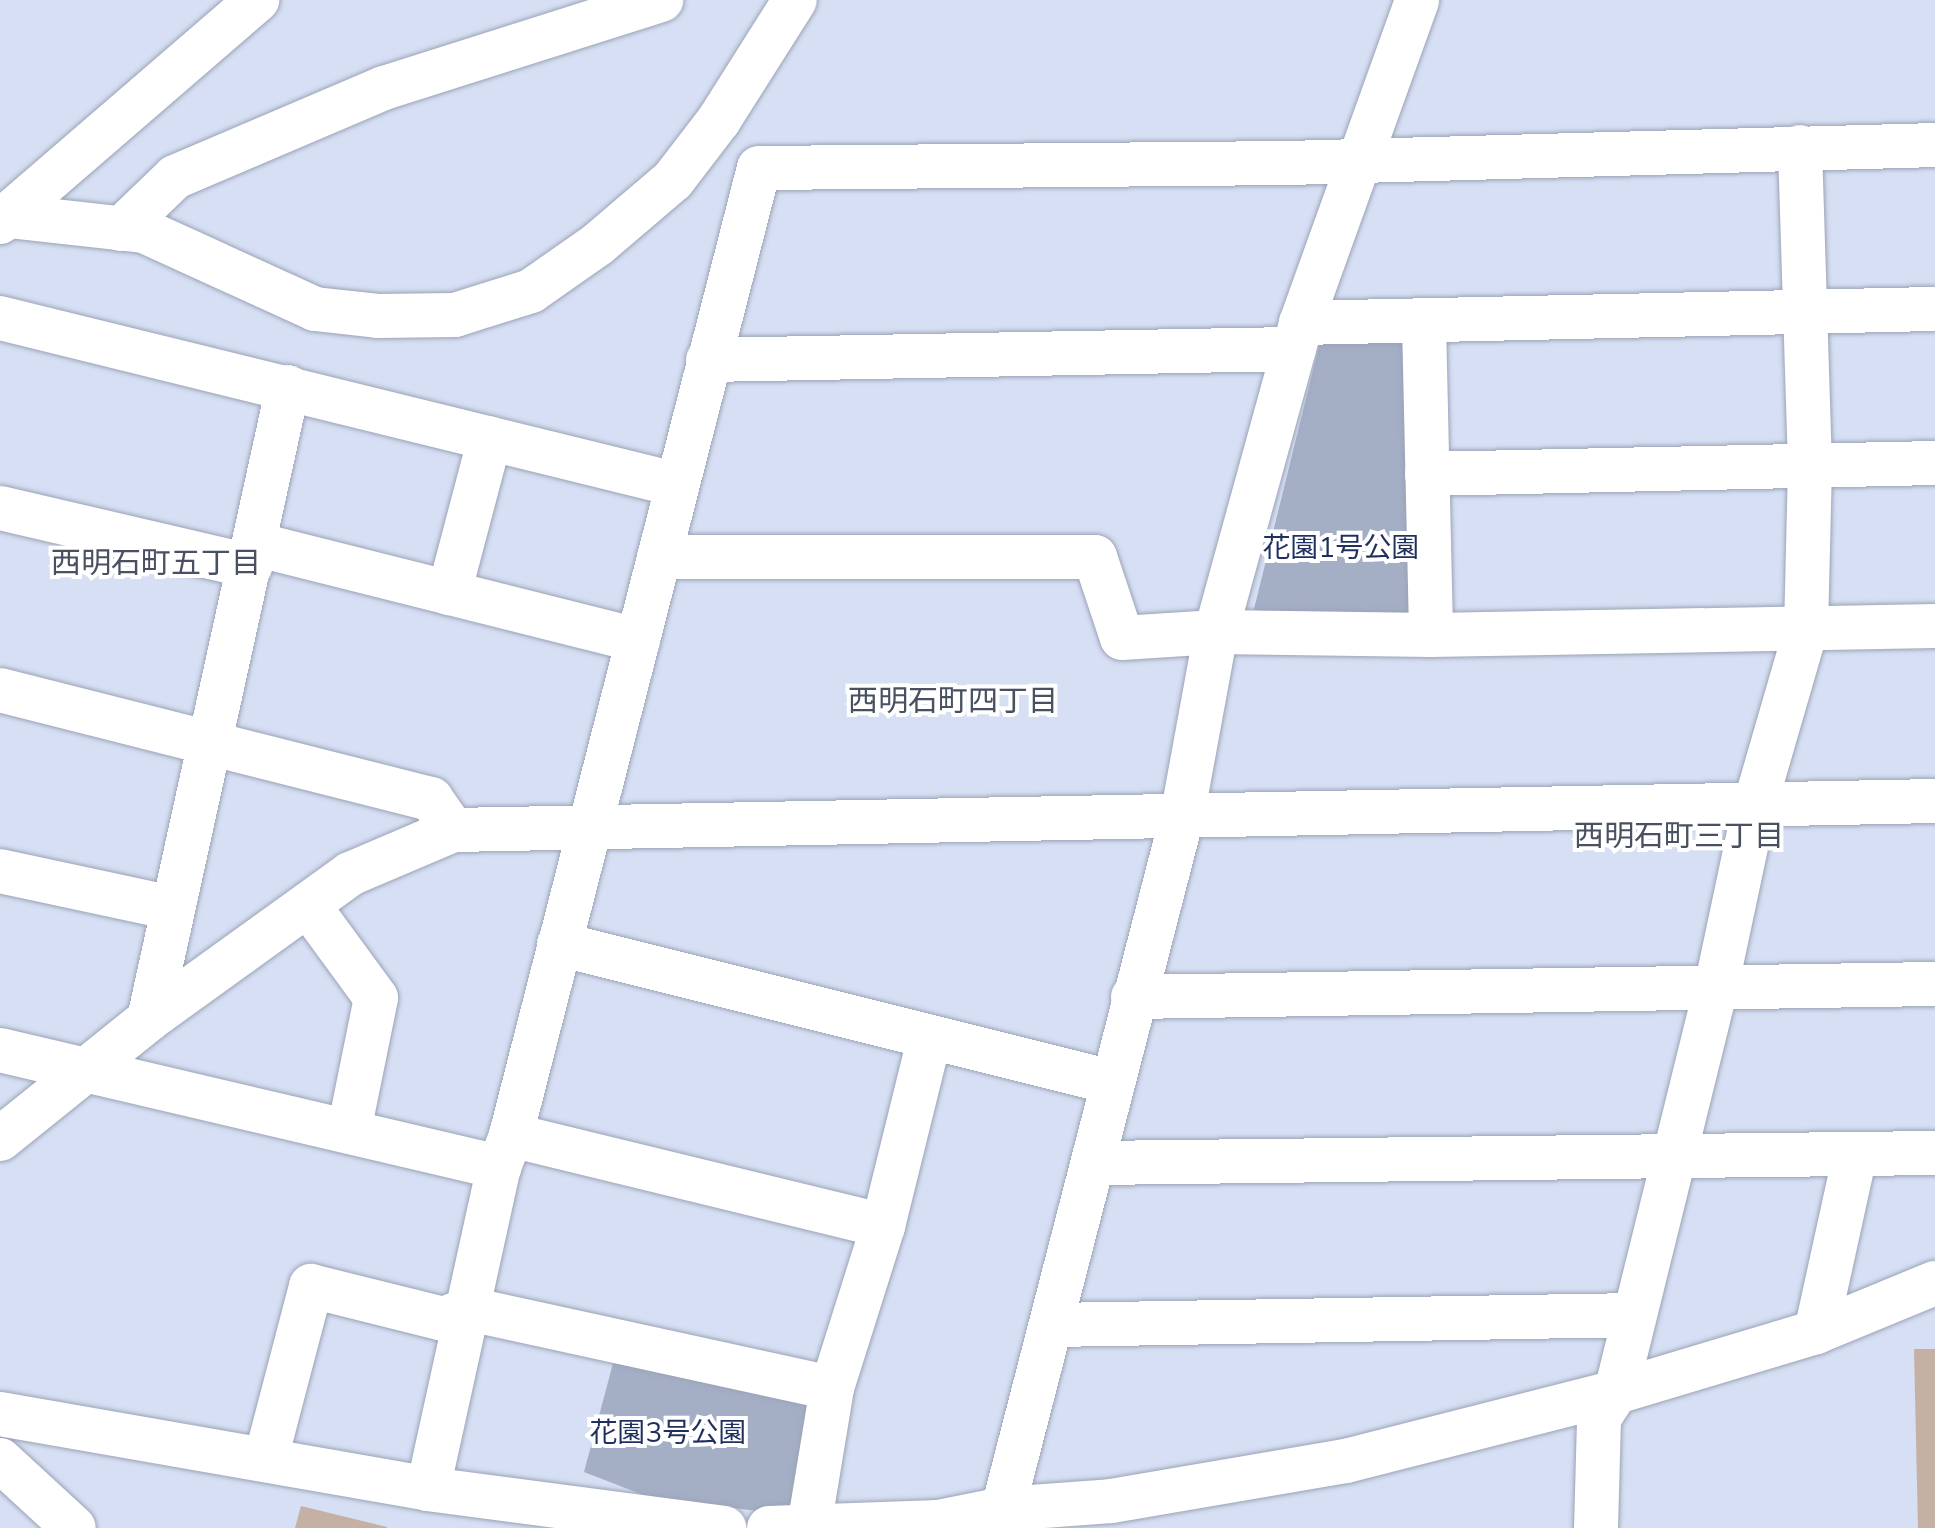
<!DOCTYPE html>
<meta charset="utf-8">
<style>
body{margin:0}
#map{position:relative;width:1935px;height:1528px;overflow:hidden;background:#d6dff3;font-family:"Nunito Sans","Noto Sans JP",sans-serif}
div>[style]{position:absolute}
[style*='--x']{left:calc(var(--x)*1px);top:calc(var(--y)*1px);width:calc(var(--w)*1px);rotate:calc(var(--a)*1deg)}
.green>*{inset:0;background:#a4aec5}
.building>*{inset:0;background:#c5b0a4}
.roads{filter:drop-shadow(0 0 2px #9ba3b7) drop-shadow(0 0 2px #9ba3b7)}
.minor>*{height:44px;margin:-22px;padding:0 22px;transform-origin:22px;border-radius:22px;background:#fff}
.highway>*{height:44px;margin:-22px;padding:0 22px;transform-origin:22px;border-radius:22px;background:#fff}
span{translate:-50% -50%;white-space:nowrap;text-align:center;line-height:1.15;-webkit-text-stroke:8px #fff;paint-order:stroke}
.park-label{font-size:28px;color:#1f305e}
.neighbourhood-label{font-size:30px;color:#495061}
</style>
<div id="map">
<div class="green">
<div style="clip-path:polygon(1412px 335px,1412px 621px,1273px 618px,1254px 609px,1320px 342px)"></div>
<div style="clip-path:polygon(616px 1352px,811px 1397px,790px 1515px,651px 1498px,584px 1472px)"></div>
</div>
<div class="building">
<div style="clip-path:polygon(1914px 1349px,1935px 1349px,1935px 1528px,1918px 1528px)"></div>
<div style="clip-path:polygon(301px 1506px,387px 1527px,387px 1528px,295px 1528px)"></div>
</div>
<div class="roads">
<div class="minor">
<div style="--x:0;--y:215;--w:145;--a:6.3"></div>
<div style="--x:144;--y:231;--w:188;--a:24.5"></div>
<div style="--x:315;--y:309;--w:63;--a:6.3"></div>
<div style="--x:378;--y:316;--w:77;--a:-0.7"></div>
<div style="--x:455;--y:315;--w:80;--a:-17.5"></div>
<div style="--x:531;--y:291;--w:82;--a:-35"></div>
<div style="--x:598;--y:244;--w:99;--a:-40.5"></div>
<div style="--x:673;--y:180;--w:76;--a:-52.5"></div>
<div style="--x:719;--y:120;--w:142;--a:-57.7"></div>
<div style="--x:0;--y:222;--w:340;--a:-40.8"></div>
<div style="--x:121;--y:229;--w:75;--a:-43.9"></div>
<div style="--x:175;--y:177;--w:227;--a:-23.1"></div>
<div style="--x:384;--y:88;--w:291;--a:-17.6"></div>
<div style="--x:0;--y:318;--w:695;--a:13.82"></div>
<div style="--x:1424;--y:322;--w:313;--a:88.7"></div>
<div style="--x:1301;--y:323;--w:634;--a:-1.27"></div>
<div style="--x:708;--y:360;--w:586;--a:-1.08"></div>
<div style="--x:1427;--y:474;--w:508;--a:-1.24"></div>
<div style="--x:0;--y:508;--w:257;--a:13.1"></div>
<div style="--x:255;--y:544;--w:395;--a:14.1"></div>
<div style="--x:659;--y:557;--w:436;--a:0"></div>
<div style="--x:1095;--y:557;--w:85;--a:71.6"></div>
<div style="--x:1122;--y:638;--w:94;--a:-3.7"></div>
<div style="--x:1216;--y:632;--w:215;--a:0.8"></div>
<div style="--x:1431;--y:635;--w:504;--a:-1.02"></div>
<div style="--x:449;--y:593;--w:160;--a:-75.2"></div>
<div style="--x:0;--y:690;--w:445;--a:14.2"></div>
<div style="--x:431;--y:799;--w:38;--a:55"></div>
<div style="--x:0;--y:871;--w:177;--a:12.1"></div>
<div style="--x:308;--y:905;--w:115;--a:53.8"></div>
<div style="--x:376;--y:998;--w:136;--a:101.5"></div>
<div style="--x:559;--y:944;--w:569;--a:14.04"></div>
<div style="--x:1133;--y:997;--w:802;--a:-0.93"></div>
<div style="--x:149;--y:1019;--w:647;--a:-77.6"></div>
<div style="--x:0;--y:1050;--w:513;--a:13.2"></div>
<div style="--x:511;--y:1135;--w:383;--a:13.7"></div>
<div style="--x:0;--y:1139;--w:191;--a:-38.8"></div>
<div style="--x:149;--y:1019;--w:248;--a:-35.8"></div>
<div style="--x:350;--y:874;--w:112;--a:-23.1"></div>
<div style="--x:453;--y:830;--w:1482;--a:-1.12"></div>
<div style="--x:1094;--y:1163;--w:841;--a:-0.68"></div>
<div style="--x:1052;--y:1325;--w:582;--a:-0.98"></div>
<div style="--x:1816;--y:1332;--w:181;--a:-77.6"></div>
<div style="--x:0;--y:1414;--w:435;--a:9.9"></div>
<div style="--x:428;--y:1489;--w:299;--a:7.5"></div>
<div style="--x:266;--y:1458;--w:178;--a:-75.3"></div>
<div style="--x:311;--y:1286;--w:136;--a:14"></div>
<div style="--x:443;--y:1319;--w:28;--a:-21"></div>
<div style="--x:469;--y:1309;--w:371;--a:12.3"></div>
<div style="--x:428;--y:1489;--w:330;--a:-77.6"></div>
<div style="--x:499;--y:1167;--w:34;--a:-69"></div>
<div style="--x:511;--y:1135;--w:998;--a:-75.62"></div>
<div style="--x:759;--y:168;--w:529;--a:-0.54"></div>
<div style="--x:1288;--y:163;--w:647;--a:-1.59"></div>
<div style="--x:1003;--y:1509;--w:715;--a:-75.5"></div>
<div style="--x:1182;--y:817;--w:188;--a:-79.6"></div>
<div style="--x:1216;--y:632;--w:320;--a:-74.6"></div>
<div style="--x:1301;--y:323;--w:343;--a:-70.2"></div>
<div style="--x:809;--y:1527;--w:141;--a:-80.6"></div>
<div style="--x:832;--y:1388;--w:170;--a:-72.5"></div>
<div style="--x:883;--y:1226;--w:192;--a:-76.1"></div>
<div style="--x:769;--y:1528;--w:169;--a:-2"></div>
<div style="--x:938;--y:1522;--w:66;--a:-11.3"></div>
<div style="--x:1003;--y:1509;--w:108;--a:-4.2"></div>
<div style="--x:1111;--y:1501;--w:238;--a:-9.7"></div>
<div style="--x:1346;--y:1461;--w:279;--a:-14.3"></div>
<div style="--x:1616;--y:1392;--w:209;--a:-16.7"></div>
<div style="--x:1816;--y:1332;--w:129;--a:-22.4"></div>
<div style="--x:1596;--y:1528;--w:110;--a:-88.4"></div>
<div style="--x:1599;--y:1418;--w:31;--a:-57"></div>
<div style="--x:1616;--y:1392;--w:416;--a:-76.1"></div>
<div style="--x:1716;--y:988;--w:187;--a:-78"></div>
<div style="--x:1755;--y:805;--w:182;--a:-73.8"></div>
<div style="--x:1806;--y:630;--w:164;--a:-88.6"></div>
<div style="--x:1810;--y:466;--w:319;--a:-91.8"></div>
</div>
<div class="highway">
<div style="--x:0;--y:1460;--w:100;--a:42.6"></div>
</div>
</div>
<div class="park-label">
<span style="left:1341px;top:548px">花園1号公園</span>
<span style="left:668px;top:1433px">花園3号公園</span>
</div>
<div class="neighbourhood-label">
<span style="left:156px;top:564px">西明石町五丁目</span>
<span style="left:953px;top:702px">西明石町四丁目</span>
<span style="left:1679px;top:837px">西明石町三丁目</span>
</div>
</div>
